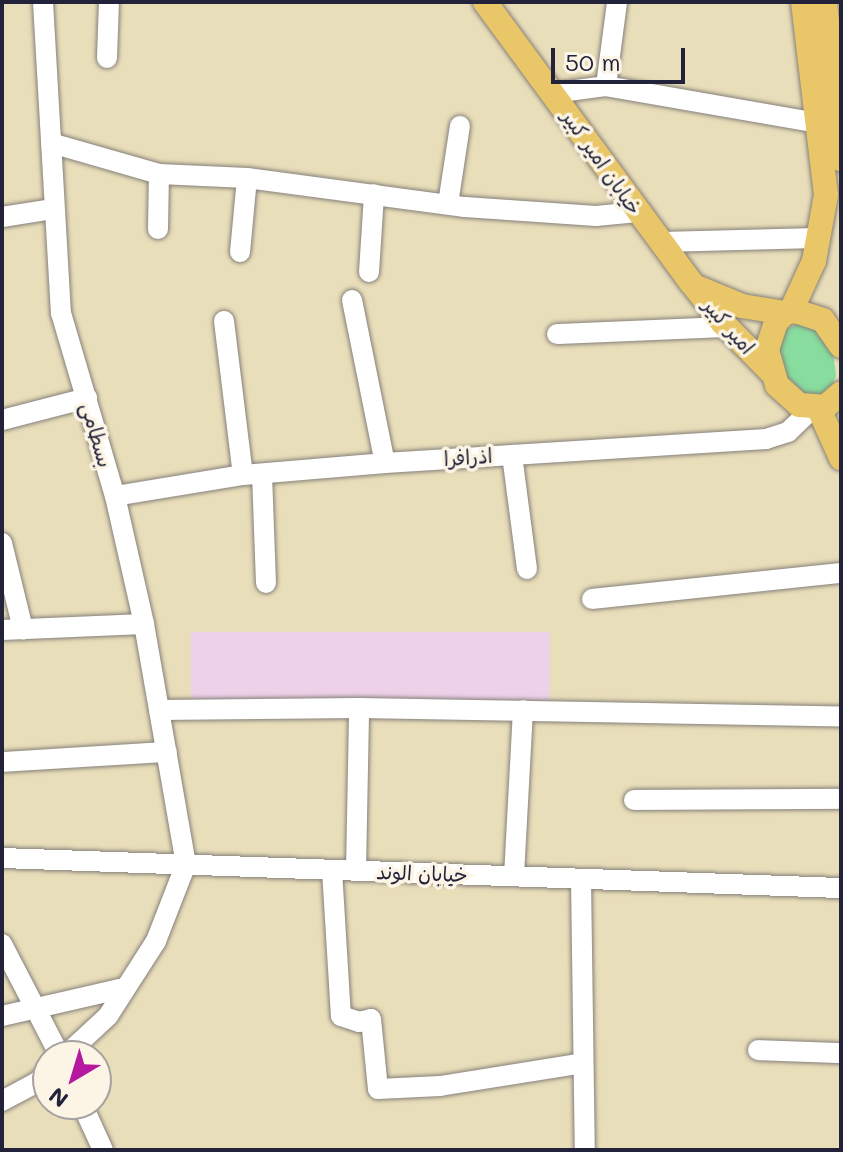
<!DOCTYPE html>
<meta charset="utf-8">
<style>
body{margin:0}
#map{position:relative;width:843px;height:1152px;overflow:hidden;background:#e9deba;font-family:Mali,"Playpen Sans Arabic",sans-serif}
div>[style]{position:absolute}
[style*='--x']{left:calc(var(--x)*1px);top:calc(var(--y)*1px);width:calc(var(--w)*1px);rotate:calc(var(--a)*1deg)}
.built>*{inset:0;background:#edd1e9;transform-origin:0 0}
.green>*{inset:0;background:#87dc9e}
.roads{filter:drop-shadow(0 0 2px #86807a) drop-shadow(0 0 2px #86807a)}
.minor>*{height:20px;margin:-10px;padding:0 10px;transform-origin:10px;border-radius:10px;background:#fff}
.major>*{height:24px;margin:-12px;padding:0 12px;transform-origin:12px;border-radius:12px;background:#e9c769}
span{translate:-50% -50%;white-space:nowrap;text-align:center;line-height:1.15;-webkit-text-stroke:7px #fcf5e5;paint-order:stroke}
.street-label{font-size:20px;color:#22223b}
.frame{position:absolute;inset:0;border:4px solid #22223b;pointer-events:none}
.north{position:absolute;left:32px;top:1040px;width:80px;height:80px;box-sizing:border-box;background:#fcf5e5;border:2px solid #a5a1a1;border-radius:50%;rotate:218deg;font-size:22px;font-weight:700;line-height:32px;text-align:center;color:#22223b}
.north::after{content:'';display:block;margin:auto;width:28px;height:36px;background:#b5179e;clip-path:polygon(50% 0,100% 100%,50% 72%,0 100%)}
.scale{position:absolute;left:551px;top:48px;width:134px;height:36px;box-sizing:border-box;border:4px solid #22223b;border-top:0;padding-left:10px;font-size:24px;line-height:28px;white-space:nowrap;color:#22223b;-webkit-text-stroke:6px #fcf5e5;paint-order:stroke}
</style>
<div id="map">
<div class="built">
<div style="left:191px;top:632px;width:359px;height:69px"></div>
</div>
<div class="green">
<div style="clip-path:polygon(798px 324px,816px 330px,833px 353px,836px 375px,830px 393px,807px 397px,786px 381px,778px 348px,785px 330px)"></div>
</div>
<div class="roads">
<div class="minor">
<div style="--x:43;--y:2;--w:312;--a:86.7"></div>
<div style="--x:61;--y:313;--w:191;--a:73.6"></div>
<div style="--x:115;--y:496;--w:131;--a:77.2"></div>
<div style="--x:144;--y:624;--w:244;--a:80.1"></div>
<div style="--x:186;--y:864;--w:83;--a:111.3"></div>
<div style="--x:156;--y:941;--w:89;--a:122.6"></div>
<div style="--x:108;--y:1016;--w:59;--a:137.1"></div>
<div style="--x:107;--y:58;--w:56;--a:-88"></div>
<div style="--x:606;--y:86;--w:85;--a:-82.5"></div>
<div style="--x:553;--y:93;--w:53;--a:-7.5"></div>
<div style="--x:606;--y:86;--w:214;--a:9.9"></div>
<div style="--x:51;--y:143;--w:112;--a:16"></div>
<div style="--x:159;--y:174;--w:88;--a:2.6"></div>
<div style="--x:247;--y:178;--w:220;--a:7.6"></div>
<div style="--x:465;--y:207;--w:131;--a:3.9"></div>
<div style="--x:596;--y:216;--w:42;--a:-5.4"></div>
<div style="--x:448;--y:204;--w:79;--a:-81.3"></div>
<div style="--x:2;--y:217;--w:52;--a:-8.9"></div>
<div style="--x:158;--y:229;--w:55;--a:-89"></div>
<div style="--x:661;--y:242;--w:156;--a:-1.5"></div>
<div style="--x:240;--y:252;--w:74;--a:-84.6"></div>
<div style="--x:369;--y:272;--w:78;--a:-86.3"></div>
<div style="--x:352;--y:300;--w:166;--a:78.6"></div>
<div style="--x:224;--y:321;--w:155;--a:83"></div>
<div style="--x:557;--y:334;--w:170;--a:-2.4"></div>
<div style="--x:2;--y:420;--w:88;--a:-14.5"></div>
<div style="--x:512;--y:455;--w:115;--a:82.5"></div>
<div style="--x:262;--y:474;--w:109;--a:87.9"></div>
<div style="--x:115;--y:496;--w:130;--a:-9.3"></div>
<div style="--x:243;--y:475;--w:143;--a:-4.8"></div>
<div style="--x:385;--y:463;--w:382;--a:-3.6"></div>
<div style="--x:766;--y:439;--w:23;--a:-18"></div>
<div style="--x:788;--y:432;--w:33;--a:-44"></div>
<div style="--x:2;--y:543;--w:89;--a:76.3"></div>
<div style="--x:592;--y:599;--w:250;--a:-6"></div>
<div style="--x:2;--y:630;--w:142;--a:-2.4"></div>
<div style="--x:159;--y:710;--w:200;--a:-0.6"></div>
<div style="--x:359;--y:708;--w:482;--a:1"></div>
<div style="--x:2;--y:762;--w:165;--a:-3.5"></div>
<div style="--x:634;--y:800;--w:207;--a:-0.3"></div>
<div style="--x:2;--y:858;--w:840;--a:2.05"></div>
<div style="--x:332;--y:870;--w:146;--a:86.5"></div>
<div style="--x:341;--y:1016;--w:19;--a:18"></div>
<div style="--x:359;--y:1022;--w:12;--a:-14"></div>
<div style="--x:371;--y:1019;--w:70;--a:84.3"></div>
<div style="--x:378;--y:1089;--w:62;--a:-2.8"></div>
<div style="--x:440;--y:1086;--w:145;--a:-9.1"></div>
<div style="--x:356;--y:871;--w:163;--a:-88.9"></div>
<div style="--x:514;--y:876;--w:166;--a:-86.9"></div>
<div style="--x:581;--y:879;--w:271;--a:89.2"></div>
<div style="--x:2;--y:944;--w:126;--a:62.6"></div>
<div style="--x:2;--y:1016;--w:125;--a:-12.9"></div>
<div style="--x:758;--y:1050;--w:83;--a:2.1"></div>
<div style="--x:2;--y:1101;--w:38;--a:-28"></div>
<div style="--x:36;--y:1083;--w:16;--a:-43"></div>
<div style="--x:82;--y:1104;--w:51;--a:65.5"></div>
</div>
<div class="major">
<div style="--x:485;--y:2;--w:348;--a:53.7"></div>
<div style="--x:691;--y:282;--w:51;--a:52.2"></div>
<div style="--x:722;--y:322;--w:71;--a:45.6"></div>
<div style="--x:825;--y:2;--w:158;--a:84.2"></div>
<div style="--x:699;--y:288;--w:47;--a:22.7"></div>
<div style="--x:742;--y:306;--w:44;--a:9.2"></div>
<div style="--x:791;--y:311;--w:55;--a:-65.3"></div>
<div style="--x:814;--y:261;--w:67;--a:-79.7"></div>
<div style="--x:826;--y:195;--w:194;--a:-96.8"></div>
<div style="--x:841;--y:346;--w:32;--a:-125"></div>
<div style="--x:823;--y:320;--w:28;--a:-162"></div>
<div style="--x:796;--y:311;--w:11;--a:170"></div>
<div style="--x:785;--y:313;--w:13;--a:135"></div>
<div style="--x:776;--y:322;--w:29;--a:108"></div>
<div style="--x:767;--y:350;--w:36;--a:74"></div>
<div style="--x:777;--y:385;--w:30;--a:42"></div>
<div style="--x:799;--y:405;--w:26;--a:4"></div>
<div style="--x:825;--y:407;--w:21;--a:-41"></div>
<div style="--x:819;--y:409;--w:54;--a:65.8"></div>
</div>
</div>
<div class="street-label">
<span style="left:602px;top:162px;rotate:55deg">خیابان امیر کبیر</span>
<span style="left:729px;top:326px;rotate:49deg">امیر کبیر</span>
<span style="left:97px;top:435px;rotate:74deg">بسطامی</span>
<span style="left:468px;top:457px;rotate:-4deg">اذرافرا</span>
<span style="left:422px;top:873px;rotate:2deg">خیابان الوند</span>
</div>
<div class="frame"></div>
<div class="north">N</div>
<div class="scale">50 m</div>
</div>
